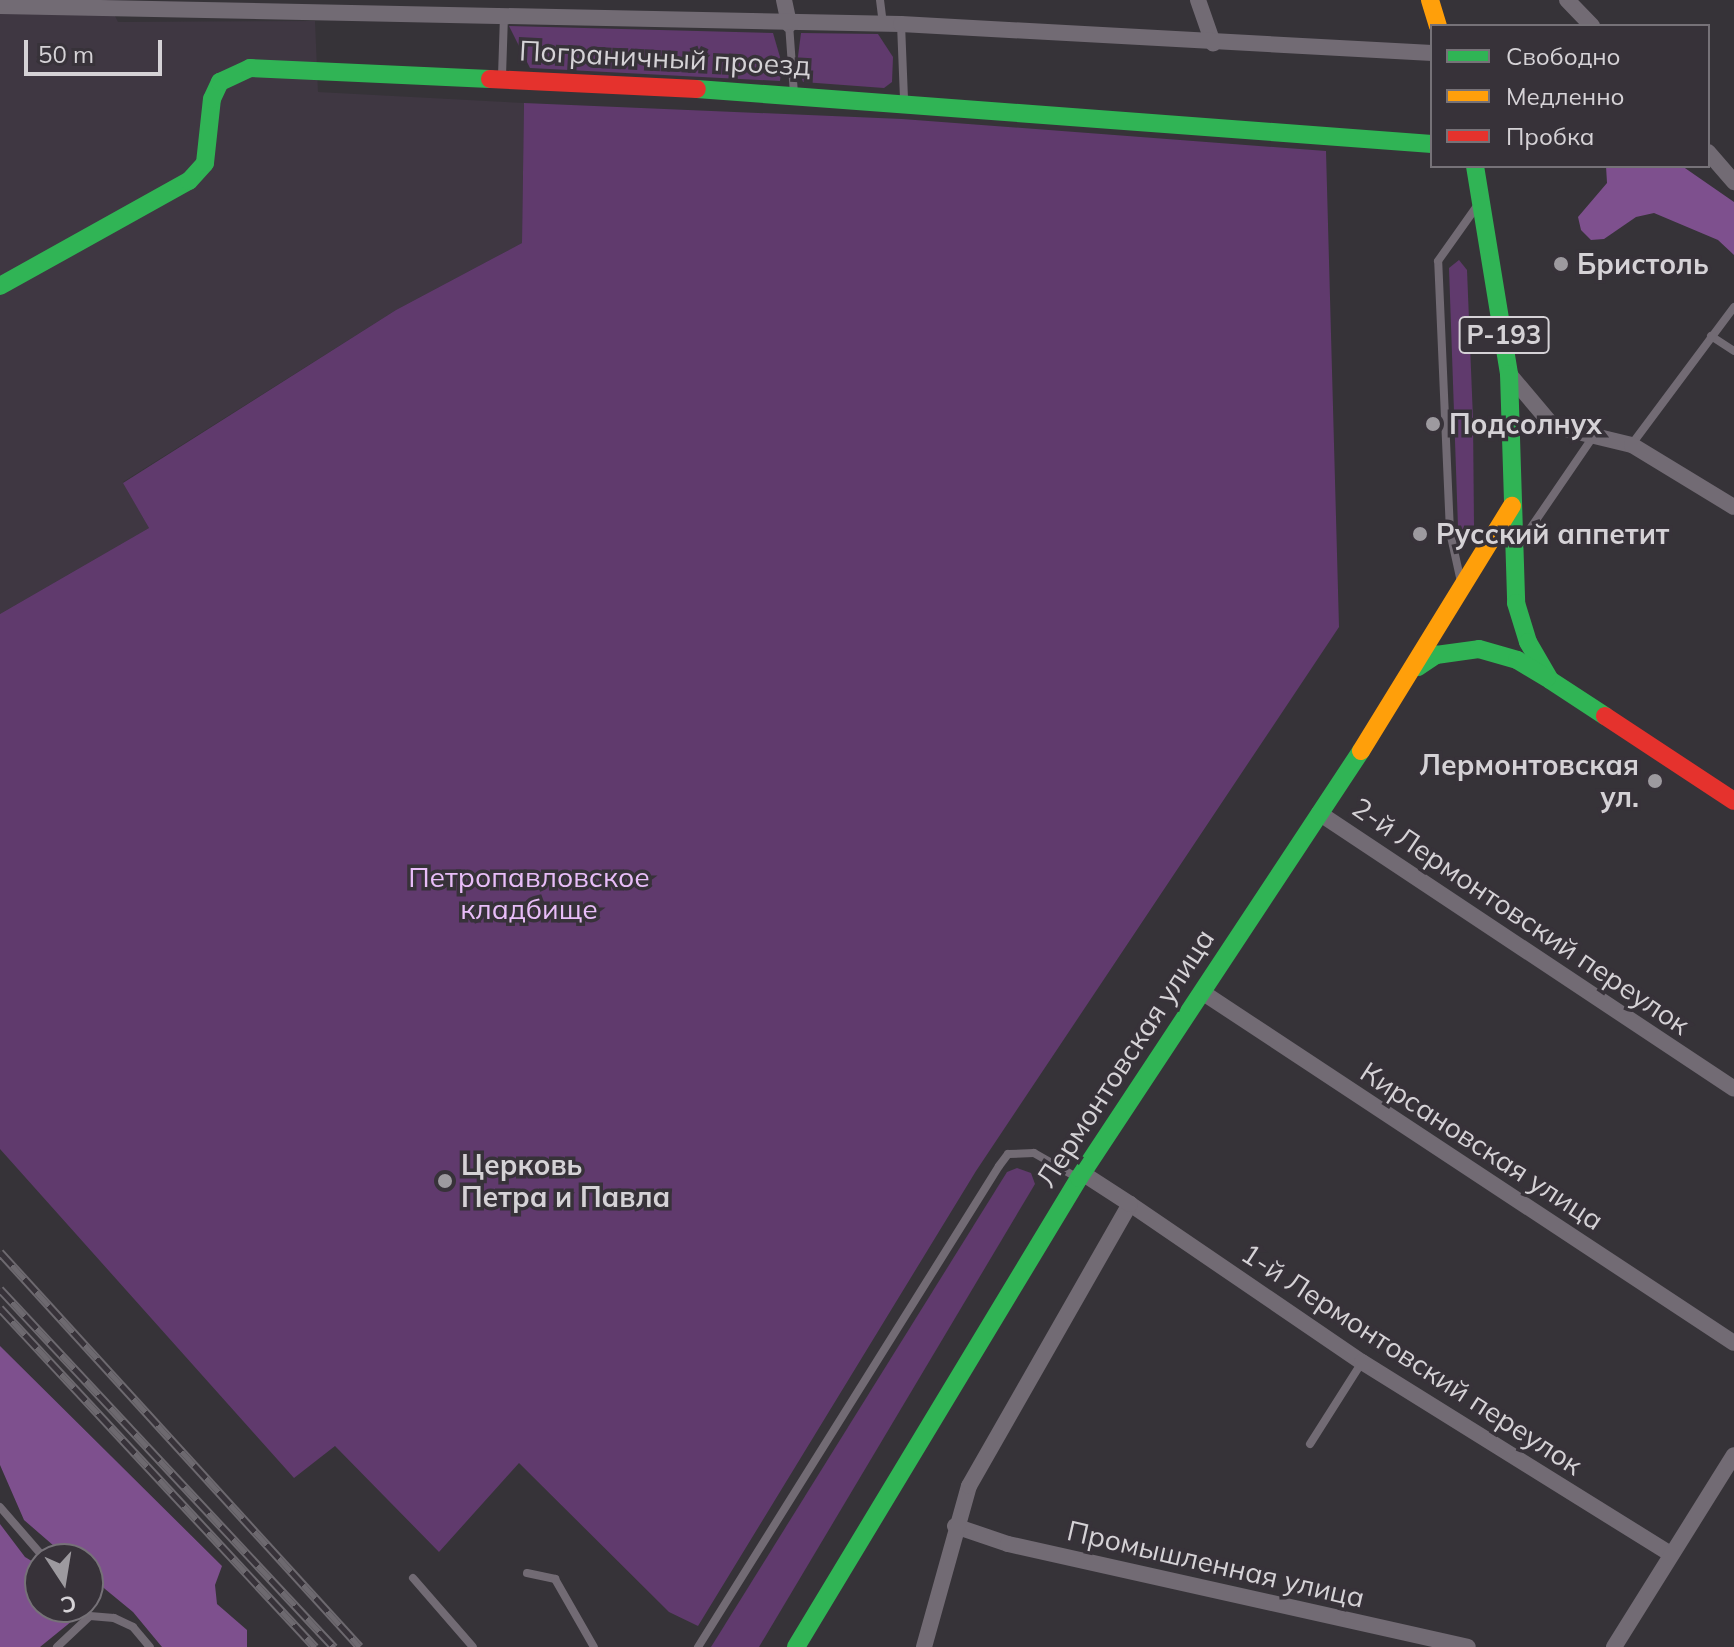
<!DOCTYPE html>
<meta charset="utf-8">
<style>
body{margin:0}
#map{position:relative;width:1734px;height:1647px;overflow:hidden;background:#363338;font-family:Mulish,sans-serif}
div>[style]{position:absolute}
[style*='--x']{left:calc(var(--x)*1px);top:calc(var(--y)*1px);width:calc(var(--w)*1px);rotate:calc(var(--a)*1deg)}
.built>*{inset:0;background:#3f3742}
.green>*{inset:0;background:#603a6d}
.forest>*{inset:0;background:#7e508e}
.lane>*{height:8px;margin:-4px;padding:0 4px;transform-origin:4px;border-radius:4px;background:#726b74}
.street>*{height:16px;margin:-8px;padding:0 8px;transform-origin:8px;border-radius:8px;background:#726b74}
.fast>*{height:18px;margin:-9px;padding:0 9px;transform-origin:9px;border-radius:9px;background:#30b455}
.slow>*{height:18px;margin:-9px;padding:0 9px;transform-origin:9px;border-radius:9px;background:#ff9f0a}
.jam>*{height:18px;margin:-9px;padding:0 9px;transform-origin:9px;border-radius:9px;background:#e5322d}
.rail>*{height:9px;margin-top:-4.5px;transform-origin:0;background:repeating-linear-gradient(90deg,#373239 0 18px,#6d696f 0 36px);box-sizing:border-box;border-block:2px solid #6d696f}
.dots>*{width:22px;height:22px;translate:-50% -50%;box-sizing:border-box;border:4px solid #373239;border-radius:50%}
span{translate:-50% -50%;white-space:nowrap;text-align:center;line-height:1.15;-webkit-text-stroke:7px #373239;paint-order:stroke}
.shield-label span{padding:2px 6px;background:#373239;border:2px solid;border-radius:6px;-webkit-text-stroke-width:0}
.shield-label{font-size:26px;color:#d5d2d6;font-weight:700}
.street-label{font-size:28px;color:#d5d2d6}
.poi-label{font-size:28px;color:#d5d2d6;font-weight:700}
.left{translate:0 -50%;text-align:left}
.right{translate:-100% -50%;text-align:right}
.park-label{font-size:28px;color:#e8bdf8}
.legend{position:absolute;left:1430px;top:24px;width:280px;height:144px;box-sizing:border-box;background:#373239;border:2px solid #767278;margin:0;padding:10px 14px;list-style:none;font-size:24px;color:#d5d2d6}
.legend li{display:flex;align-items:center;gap:16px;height:40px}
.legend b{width:40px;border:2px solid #767278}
.north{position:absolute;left:24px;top:1543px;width:80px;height:80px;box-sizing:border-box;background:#373239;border:2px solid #767278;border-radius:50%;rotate:168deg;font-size:22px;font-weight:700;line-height:32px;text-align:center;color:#d5d2d6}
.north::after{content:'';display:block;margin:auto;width:28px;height:36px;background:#9d9a9f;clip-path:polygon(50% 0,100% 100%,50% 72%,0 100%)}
.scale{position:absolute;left:24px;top:40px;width:138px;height:36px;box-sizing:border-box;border:4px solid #d5d2d6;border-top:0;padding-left:10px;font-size:24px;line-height:28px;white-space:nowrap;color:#d5d2d6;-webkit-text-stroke:6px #373239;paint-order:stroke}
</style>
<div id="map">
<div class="built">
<div style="clip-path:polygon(0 0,107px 0,118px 22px,315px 21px,318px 92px,524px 103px,522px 243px,396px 310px,123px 482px,149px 528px,0 614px)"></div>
</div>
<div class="green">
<div style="clip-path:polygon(509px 26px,773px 33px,782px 64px,780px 81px,530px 68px)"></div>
<div style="clip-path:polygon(801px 33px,878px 34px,893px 57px,892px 82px,884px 88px,803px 82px,797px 64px)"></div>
<div style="clip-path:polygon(524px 103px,902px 119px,1326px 151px,1339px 627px,976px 1171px,698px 1626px,669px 1612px,519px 1463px,439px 1552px,335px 1446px,294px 1478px,0 1149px,0 614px,149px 528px,123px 483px,396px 310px,522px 243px)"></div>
<div style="clip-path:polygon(1459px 260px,1467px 270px,1473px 419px,1474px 526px,1463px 530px,1458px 527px,1449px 268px)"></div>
<div style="clip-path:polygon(1017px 1168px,1031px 1173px,1035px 1184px,759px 1647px,711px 1647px,1007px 1172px)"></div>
</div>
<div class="forest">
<div style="clip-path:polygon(1606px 166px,1682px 166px,1734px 202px,1734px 255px,1718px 240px,1654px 213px,1636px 217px,1604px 239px,1591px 240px,1581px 230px,1578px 217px,1607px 183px)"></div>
<div style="clip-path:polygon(0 1346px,222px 1566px,215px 1585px,217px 1604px,247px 1630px,247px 1647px,162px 1647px,133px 1612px,88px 1575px,88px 1559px,69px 1559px,24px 1520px,0 1465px)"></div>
<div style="clip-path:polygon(0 1524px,25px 1557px,40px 1566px,40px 1607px,74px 1607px,72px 1621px,40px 1647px,0 1647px)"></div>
</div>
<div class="lane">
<div style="--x:880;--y:0;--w:24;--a:83"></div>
<div style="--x:789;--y:24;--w:69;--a:85.9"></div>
<div style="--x:901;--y:24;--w:76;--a:87.7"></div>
<div style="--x:502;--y:76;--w:60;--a:-88.1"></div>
<div style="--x:1711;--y:336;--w:27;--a:33"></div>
<div style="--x:1632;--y:444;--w:171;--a:-53.3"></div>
<div style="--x:1519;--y:545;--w:135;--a:-55.6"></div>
<div style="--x:1461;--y:582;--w:51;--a:-102.4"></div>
<div style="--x:1450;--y:532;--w:271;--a:-92.5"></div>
<div style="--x:1438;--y:261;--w:67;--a:-54.7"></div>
<div style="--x:1310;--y:1444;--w:97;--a:-57.6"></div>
<div style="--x:0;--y:1507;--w:69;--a:49.1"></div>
<div style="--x:527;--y:1573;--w:29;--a:12"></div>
<div style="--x:555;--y:1579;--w:78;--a:60.2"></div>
<div style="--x:413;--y:1578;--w:91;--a:49"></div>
<div style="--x:57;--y:1647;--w:45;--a:-43.2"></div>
<div style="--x:90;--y:1616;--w:24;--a:5"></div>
<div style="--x:114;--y:1618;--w:21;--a:25"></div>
<div style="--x:133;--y:1627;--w:26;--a:50"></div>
<div style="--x:698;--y:1647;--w:567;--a:-57.96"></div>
<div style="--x:999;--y:1166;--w:15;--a:-53"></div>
<div style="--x:1008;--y:1154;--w:26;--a:-2"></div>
<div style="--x:1034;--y:1153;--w:51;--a:29.6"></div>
</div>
<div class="street">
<div style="--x:784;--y:0;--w:25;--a:78"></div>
<div style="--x:1198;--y:0;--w:46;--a:70.8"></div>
<div style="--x:1567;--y:0;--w:36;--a:46"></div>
<div style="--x:0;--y:6;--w:901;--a:1.14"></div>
<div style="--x:901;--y:24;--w:532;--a:3.13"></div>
<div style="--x:1708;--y:152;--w:40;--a:49"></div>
<div style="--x:1509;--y:374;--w:68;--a:49.8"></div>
<div style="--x:1553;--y:426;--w:81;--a:13.5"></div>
<div style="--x:1632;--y:445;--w:119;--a:31.3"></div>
<div style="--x:1319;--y:813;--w:498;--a:33.6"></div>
<div style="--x:1202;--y:992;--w:637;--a:33.42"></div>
<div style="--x:1130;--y:1204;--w:281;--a:34.3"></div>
<div style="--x:1362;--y:1362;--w:362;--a:31.9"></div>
<div style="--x:955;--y:1526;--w:56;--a:18.8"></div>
<div style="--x:1008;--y:1544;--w:471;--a:12.6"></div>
<div style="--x:924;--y:1647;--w:167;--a:-74.4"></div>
<div style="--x:969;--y:1486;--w:325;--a:-60.3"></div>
<div style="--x:1130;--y:1204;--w:57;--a:-147.1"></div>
<div style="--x:1614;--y:1647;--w:226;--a:-58"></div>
</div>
<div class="fast">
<div style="--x:697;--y:89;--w:737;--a:4.28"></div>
<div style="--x:1475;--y:166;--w:211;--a:80.7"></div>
<div style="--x:1509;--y:374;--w:229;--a:88.2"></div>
<div style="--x:1516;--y:603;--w:41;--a:72.9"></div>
<div style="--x:1528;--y:642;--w:44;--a:59.9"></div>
<div style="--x:1550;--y:680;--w:66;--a:33.2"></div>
<div style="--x:0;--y:286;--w:216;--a:-29.1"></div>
<div style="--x:189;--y:181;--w:24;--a:-48"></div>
<div style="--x:205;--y:163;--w:64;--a:-83.8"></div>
<div style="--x:212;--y:99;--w:19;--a:-65"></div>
<div style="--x:220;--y:82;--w:33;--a:-25"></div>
<div style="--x:250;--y:68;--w:240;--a:2.6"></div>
<div style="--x:1418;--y:667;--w:22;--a:-34"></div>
<div style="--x:1436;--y:655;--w:43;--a:-7.9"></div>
<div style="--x:1479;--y:649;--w:40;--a:16"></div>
<div style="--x:1517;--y:660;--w:35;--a:31"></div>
<div style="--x:796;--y:1647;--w:548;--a:-58.89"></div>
<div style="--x:1079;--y:1178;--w:512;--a:-56.56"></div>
</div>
<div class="slow">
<div style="--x:1430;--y:0;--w:27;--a:73"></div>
<div style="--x:1361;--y:751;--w:288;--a:-58.4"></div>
</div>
<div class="jam">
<div style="--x:490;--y:79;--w:207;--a:2.8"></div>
<div style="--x:1605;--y:716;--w:154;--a:33.4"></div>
</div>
<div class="rail">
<div style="--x:0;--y:1252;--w:534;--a:47.65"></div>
<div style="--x:0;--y:1289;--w:490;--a:47"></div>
<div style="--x:0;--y:1308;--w:463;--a:47.1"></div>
</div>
<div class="dots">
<div style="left:1561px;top:264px;background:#9d9a9f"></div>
<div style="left:1433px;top:424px;background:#9d9a9f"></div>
<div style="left:1420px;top:534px;background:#9d9a9f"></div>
<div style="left:1655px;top:781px;background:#9d9a9f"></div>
<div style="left:445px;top:1181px;background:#9d9a9f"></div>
</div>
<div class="shield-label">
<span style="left:1504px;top:335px">Р-193</span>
</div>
<div class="street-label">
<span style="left:665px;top:58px;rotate:3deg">Пограничный проезд</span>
<span style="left:1521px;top:916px;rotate:34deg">2-й Лермонтовский переулок</span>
<span style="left:1125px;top:1058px;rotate:-57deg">Лермонтовская улица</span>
<span style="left:1482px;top:1146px;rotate:33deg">Кирсановская улица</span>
<span style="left:1412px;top:1359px;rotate:33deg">1-й Лермонтовский переулок</span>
<span style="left:1216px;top:1564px;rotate:13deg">Промышленная улица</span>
</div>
<div class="poi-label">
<span class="left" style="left:1577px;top:264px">Бристоль</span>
<span class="left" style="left:1449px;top:424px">Подсолнух</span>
<span class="left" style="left:1436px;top:534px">Русский аппетит</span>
<span class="right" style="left:1639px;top:781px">Лермонтовская<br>ул.</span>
<span class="left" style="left:461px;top:1181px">Церковь<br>Петра и Павла</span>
</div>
<div class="park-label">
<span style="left:529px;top:893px">Петропавловское<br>кладбище</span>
</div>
<ul class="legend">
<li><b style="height:10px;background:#30b455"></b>Свободно</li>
<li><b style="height:10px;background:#ff9f0a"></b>Медленно</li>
<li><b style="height:10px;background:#e5322d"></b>Пробка</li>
</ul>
<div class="north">С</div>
<div class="scale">50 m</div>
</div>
